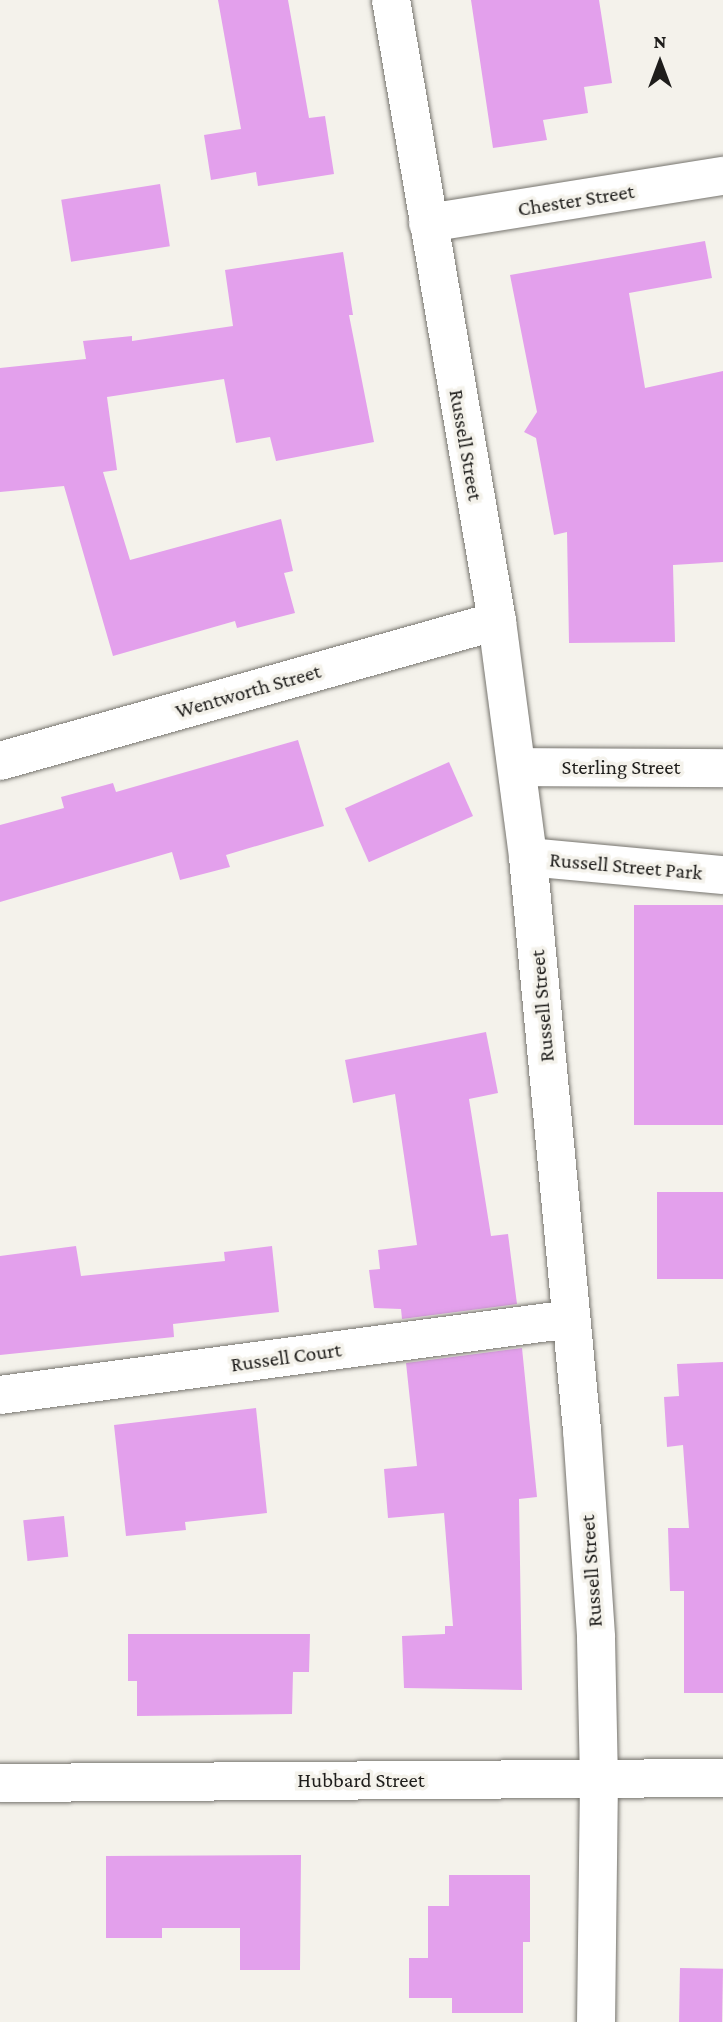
<!DOCTYPE html>
<style>
body{margin:0}
#map{position:relative;width:723px;height:2022px;overflow:hidden;background:#f4f2eb;font-family:"Crimson Pro",serif}
div>[style]{position:absolute}
[style*='--x']{left:calc(var(--x)*1px);top:calc(var(--y)*1px);width:calc(var(--w)*1px);rotate:calc(var(--a)*1deg)}
.building>*{inset:0;background:#e3a0ec;transform-origin:0 0}
.roads{filter:drop-shadow(0 0 2px #76746e) drop-shadow(0 0 2px #76746e)}
.minor>*{height:38px;margin:-19px;padding:0 19px;transform-origin:19px;border-radius:19px;background:#fff}
span{translate:-50% -50%;white-space:nowrap;text-align:center;line-height:1.15;-webkit-text-stroke:7px #f4f2eb;paint-order:stroke}
.street-label{font-size:21px;color:#1e1d1b}
.north{position:absolute;left:625px;top:28px;width:70px;height:70px;-webkit-text-stroke:5px #f4f2eb;paint-order:stroke;rotate:0deg;font-size:19px;font-weight:700;line-height:28px;text-align:center;color:#1e1d1b}
.north::after{content:'';display:block;margin:auto;width:24px;height:32px;background:#1e1d1b;clip-path:polygon(50% 0,100% 100%,50% 72%,0 100%)}
</style>
<div id="map">
<div class="building">
<div style="clip-path:polygon(218px 0,288px 0,309px 118px,325px 116px,334px 174px,258px 186px,256px 172px,211px 180px,204px 135px,241px 129px)"></div>
<div style="clip-path:polygon(471px 0,599px 0,612px 83px,584px 87px,588px 113px,543px 120px,547px 140px,493px 148px)"></div>
<div style="left:160px;top:184px;width:63px;height:100px;rotate:81deg"></div>
<div style="clip-path:polygon(705px 241px,712px 278px,629px 293px,645px 388px,723px 371px,723px 562px,673px 565px,675px 642px,569px 643px,567px 532px,554px 535px,536px 438px,524px 432px,537px 412px,510px 275px)"></div>
<div style="clip-path:polygon(343px 252px,353px 315px,349px 315px,374px 442px,276px 461px,270px 437px,236px 443px,224px 379px,107px 397px,117px 470px,103px 472px,130px 560px,281px 519px,293px 571px,284px 573px,295px 613px,237px 628px,235px 621px,113px 656px,64px 486px,0 492px,0 368px,86px 359px,83px 341px,132px 336px,132px 341px,233px 326px,225px 270px)"></div>
<div style="clip-path:polygon(298px 740px,324px 826px,226px 855px,230px 867px,180px 880px,172px 852px,0 902px,0 825px,64px 808px,61px 797px,113px 783px,116px 792px)"></div>
<div style="left:449px;top:762px;width:59px;height:114px;rotate:66deg"></div>
<div style="left:723px;top:905px;width:220px;height:89px;rotate:90deg"></div>
<div style="clip-path:polygon(486px 1032px,498px 1093px,469px 1099px,491px 1236px,508px 1234px,517px 1304px,402px 1319px,401px 1309px,374px 1308px,369px 1270px,380px 1269px,378px 1250px,417px 1245px,395px 1094px,353px 1103px,345px 1060px)"></div>
<div style="left:723px;top:1192px;width:87px;height:66px;rotate:90deg"></div>
<div style="clip-path:polygon(76px 1246px,81px 1276px,225px 1261px,224px 1252px,272px 1246px,279px 1312px,173px 1324px,174px 1337px,0 1355px,0 1256px)"></div>
<div style="clip-path:polygon(522px 1348px,537px 1497px,519px 1499px,522px 1690px,404px 1688px,402px 1636px,445px 1634px,445px 1626px,453px 1626px,444px 1513px,388px 1518px,384px 1469px,417px 1466px,406px 1363px)"></div>
<div style="clip-path:polygon(723px 1362px,723px 1693px,684px 1693px,684px 1591px,670px 1591px,668px 1528px,689px 1528px,683px 1445px,667px 1447px,664px 1397px,679px 1396px,677px 1364px)"></div>
<div style="clip-path:polygon(256px 1408px,267px 1513px,185px 1522px,186px 1530px,126px 1536px,114px 1425px)"></div>
<div style="left:64px;top:1516px;width:41px;height:41px;rotate:84deg"></div>
<div style="clip-path:polygon(128px 1634px,310px 1634px,309px 1672px,293px 1672px,292px 1714px,137px 1716px,137px 1681px,128px 1681px)"></div>
<div style="clip-path:polygon(301px 1855px,300px 1970px,240px 1970px,240px 1928px,162px 1928px,162px 1938px,106px 1938px,106px 1856px)"></div>
<div style="clip-path:polygon(449px 1875px,530px 1875px,530px 1942px,523px 1942px,523px 2013px,452px 2013px,452px 1998px,409px 1998px,409px 1958px,428px 1958px,428px 1906px,449px 1906px)"></div>
<div style="left:680px;top:1968px;width:43px;height:54px;rotate:1deg"></div>
</div>
<div class="roads">
<div class="minor">
<div style="--x:391;--y:0;--w:630;--a:80.31"></div>
<div style="--x:497;--y:621;--w:238;--a:82.5"></div>
<div style="--x:528;--y:857;--w:576;--a:84.62"></div>
<div style="--x:582;--y:1430;--w:208;--a:86.1"></div>
<div style="--x:596;--y:1638;--w:141;--a:88.8"></div>
<div style="--x:599;--y:1779;--w:243;--a:90.7"></div>
<div style="--x:428;--y:223;--w:299;--a:-9.1"></div>
<div style="--x:0;--y:761;--w:516;--a:-15.73"></div>
<div style="--x:519;--y:767;--w:204;--a:0.3"></div>
<div style="--x:528;--y:857;--w:196;--a:5.3"></div>
<div style="--x:0;--y:1395;--w:576;--a:-7.58"></div>
<div style="--x:0;--y:1783;--w:723;--a:-0.4"></div>
</div>
</div>
<div class="street-label">
<span style="left:576px;top:200px;rotate:-9deg">Chester Street</span>
<span style="left:466px;top:445px;rotate:80deg">Russell Street</span>
<span style="left:248px;top:691px;rotate:-16deg">Wentworth Street</span>
<span style="left:621px;top:767px">Sterling Street</span>
<span style="left:626px;top:866px;rotate:5deg">Russell Street Park</span>
<span style="left:542px;top:1006px;rotate:-95deg">Russell Street</span>
<span style="left:286px;top:1357px;rotate:-8deg">Russell Court</span>
<span style="left:591px;top:1571px;rotate:-94deg">Russell Street</span>
<span style="left:361px;top:1780px">Hubbard Street</span>
</div>
<div class="north">N</div>
</div>
